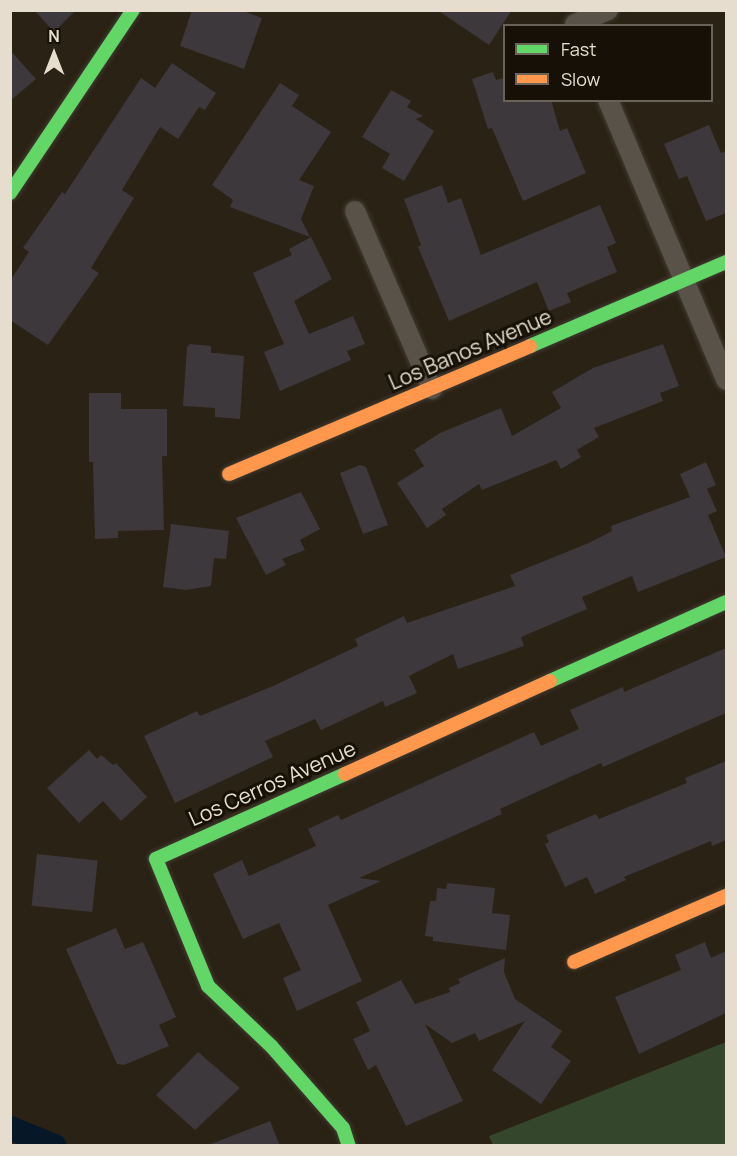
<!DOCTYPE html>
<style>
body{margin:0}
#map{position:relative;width:737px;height:1156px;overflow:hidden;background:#2a2214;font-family:Manrope,sans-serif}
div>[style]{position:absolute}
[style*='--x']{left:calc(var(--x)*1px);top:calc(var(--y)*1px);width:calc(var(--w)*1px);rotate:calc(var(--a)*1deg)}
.green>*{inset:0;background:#34462b}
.canal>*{height:24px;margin:-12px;padding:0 12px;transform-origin:12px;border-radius:12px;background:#061728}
.building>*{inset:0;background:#3d383b;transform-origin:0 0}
.roads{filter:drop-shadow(0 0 2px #413b31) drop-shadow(0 0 2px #413b31)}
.street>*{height:20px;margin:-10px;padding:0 10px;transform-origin:10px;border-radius:10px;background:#585248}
.fast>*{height:14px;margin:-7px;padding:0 7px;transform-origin:7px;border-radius:7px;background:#63d668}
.slow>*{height:14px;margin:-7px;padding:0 7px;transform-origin:7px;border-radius:7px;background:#ff974d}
span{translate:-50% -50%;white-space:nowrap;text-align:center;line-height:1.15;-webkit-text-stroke:6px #161006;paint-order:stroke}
.street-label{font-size:21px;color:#e6ddce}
.frame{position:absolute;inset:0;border:12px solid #e6ddce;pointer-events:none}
.legend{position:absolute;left:503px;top:24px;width:210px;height:78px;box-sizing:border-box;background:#161006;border:2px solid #696256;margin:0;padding:8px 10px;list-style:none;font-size:18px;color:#e6ddce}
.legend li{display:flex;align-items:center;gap:12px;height:30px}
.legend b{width:30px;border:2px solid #696256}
.north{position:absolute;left:24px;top:24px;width:60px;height:60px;-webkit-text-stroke:4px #161006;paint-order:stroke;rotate:0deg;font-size:16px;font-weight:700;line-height:24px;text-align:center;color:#e6ddce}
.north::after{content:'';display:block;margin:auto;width:21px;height:27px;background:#e6ddce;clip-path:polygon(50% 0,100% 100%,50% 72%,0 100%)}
</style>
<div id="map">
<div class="green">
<div style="clip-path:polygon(726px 1042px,726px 1145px,493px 1145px,489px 1136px)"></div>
</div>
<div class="canal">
<div style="--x:10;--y:1128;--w:48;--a:21.8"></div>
</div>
<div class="building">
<div style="clip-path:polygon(34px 10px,76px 10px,54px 32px)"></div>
<div style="clip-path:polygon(192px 10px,241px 10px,262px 18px,244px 69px,180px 46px)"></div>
<div style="clip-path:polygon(437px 10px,512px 10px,489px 45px)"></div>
<div style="clip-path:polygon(10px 50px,36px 79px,10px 101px)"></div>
<div style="clip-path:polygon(172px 63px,216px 93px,205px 110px,199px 107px,178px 139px,160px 127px,122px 190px,134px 198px,91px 268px,99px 273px,48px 345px,10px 320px,10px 281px,29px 252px,23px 248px,62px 192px,65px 194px,141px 78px,155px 88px)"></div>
<div style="clip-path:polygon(493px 72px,496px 80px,504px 78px,504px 100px,551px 100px,560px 131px,567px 128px,586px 173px,523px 201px,492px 128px,488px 129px,472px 79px)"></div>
<div style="clip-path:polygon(280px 83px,299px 95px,292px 106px,331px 132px,299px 180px,314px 186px,301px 219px,310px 237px,230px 207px,233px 200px,212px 185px)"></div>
<div style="clip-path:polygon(391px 90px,411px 101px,407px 107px,423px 116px,416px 119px,434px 131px,404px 181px,382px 168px,390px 154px,362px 137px)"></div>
<div style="clip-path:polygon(709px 125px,721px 153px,726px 151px,726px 213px,706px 221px,687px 176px,679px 179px,664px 144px)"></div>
<div style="clip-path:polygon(442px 185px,448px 203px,461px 198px,481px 255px,600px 205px,616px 243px,607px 247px,617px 272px,567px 293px,571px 302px,549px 311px,537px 282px,449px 321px,418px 247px,421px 245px,404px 199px)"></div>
<div style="clip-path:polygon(311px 237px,332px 279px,294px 301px,309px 334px,353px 316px,365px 344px,347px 351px,351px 360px,280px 391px,264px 352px,284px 344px,253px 273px,292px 255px,289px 249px)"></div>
<div style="clip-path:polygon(190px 344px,211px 346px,211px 353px,215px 353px,244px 356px,240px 419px,215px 417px,215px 408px,183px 406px,187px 347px)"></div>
<div style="clip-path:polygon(663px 344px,679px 386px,660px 393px,663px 401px,594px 428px,599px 437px,577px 450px,581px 457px,561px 469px,556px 460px,482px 490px,479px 484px,442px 509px,446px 515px,427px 528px,397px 483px,424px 466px,414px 450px,440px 433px,501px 408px,512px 436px,561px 408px,552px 392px,593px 368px)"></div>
<div style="clip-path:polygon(89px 393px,121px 393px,121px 409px,167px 409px,167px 456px,162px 456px,164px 530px,118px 531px,118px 538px,95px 539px,93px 462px,89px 462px)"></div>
<div style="clip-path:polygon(706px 462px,716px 485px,707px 489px,717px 511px,708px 515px,726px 557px,638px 592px,632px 576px,582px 597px,587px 609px,521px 637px,524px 646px,458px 669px,453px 654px,409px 676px,417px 693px,385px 707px,383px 701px,321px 730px,315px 719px,265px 741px,273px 757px,175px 803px,144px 736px,197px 711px,200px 716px,273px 686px,358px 646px,355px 639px,404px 616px,407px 623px,515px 586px,510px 575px,591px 542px,612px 531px,611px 526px,690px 497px,680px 474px)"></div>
<div style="clip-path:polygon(360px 465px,366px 467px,388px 525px,363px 534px,340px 473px)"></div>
<div style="clip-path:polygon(301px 492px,320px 529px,300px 540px,305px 550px,282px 559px,286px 565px,266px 575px,236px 518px)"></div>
<div style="clip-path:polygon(171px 524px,229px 531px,226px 559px,214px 558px,211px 586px,186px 590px,163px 587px)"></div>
<div style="clip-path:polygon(726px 648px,726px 713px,603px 767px,601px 763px,500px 809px,502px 814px,359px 878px,381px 881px,328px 905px,362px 981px,297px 1011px,283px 978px,301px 970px,279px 923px,243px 939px,213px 874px,242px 860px,249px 876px,316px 846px,308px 829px,338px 815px,341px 820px,534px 732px,541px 746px,579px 729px,570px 710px,623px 687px,624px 692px)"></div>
<div style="clip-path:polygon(89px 750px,97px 759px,101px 755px,113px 765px,116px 763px,147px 797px,121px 821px,103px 801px,79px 823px,47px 788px)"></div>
<div style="clip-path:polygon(726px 761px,726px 840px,712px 846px,711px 841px,624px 877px,626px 880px,595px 894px,587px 877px,565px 887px,545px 844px,549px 842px,546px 835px,596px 814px,599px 819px,687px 783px,685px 778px)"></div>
<div style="left:37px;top:854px;width:61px;height:52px;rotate:6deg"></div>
<div style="clip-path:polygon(447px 883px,495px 888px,492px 913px,510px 915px,506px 950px,433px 941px,433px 937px,425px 936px,430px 901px,436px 901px,437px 888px,446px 889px)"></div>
<div style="clip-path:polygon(116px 928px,125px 949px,143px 942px,176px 1017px,159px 1025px,169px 1046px,124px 1065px,117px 1064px,66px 949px)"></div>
<div style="clip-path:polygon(705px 942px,711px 958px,726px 951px,726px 1013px,639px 1054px,615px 997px,681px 970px,675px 955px)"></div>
<div style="clip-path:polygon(505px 958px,504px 972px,515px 999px,562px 1031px,551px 1047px,571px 1061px,541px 1104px,492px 1070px,525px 1021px,479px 1041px,475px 1033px,452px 1043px,425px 1024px,463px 1101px,406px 1126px,376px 1065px,368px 1070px,353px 1039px,370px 1031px,356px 1002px,401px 980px,415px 1004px,450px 992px,449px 988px,460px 983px,458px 979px)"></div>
<div style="clip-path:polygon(198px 1052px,240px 1088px,195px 1130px,156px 1095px)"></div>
<div style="clip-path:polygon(270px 1121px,280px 1146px,211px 1146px,211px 1144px)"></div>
</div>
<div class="roads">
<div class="street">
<div style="--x:575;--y:24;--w:36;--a:-23"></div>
<div style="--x:608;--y:100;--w:304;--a:67.1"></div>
<div style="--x:355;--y:211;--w:194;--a:66.6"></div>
</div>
<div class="fast">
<div style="--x:10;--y:193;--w:220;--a:-56.1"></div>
<div style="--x:530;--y:346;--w:213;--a:-23.2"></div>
<div style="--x:550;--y:681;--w:193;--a:-24.2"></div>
<div style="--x:345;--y:774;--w:207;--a:155.8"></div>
<div style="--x:156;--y:859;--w:137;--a:67.7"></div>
<div style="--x:208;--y:986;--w:88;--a:43.6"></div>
<div style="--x:272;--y:1047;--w:108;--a:48.8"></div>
<div style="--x:343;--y:1128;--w:19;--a:72"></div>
</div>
<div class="slow">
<div style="--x:229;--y:474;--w:327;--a:-23"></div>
<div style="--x:345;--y:774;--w:225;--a:-24.4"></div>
<div style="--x:574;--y:962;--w:166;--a:-23.5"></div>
</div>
</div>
<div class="street-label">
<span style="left:470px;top:349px;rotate:-23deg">Los Banos Avenue</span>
<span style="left:272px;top:783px;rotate:-24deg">Los Cerros Avenue</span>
</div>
<div class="frame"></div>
<ul class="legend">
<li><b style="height:8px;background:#63d668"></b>Fast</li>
<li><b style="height:8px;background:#ff974d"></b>Slow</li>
</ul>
<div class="north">N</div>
</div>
